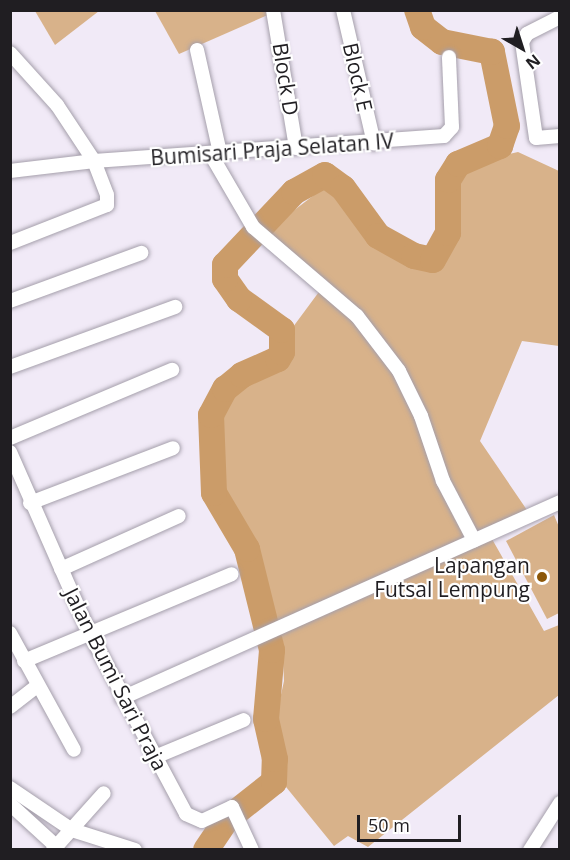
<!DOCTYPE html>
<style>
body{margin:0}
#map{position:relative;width:570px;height:860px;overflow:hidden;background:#f1eaf7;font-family:"Open Sans",sans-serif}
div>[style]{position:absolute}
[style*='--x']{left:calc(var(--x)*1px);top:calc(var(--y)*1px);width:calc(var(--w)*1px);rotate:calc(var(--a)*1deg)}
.green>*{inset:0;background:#d8b28a}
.river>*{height:26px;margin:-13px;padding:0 13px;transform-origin:13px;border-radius:13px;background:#cb9c69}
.roads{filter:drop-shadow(0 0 2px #a59fab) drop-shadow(0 0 2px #a59fab)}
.minor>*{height:14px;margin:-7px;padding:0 7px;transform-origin:7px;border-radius:7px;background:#fff}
.dots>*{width:16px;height:16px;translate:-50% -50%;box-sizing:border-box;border:3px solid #fff;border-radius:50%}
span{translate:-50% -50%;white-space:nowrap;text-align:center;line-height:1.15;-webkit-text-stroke:4.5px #fff;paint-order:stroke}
.street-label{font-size:21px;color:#201e22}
.poi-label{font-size:21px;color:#201e22}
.right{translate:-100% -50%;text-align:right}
.frame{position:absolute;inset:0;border:12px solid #201e22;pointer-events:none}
.north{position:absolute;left:492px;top:18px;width:60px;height:60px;-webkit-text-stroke:4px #fff;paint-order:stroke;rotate:141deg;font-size:16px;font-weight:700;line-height:24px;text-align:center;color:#201e22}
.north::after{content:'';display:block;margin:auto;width:21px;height:27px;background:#201e22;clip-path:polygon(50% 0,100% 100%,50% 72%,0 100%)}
.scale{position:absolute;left:357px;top:815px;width:104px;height:27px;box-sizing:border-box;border:3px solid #201e22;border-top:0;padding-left:8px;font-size:18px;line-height:21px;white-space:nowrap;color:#201e22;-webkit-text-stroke:4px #fff;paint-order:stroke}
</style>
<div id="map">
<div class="green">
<div style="clip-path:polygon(35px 11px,99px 11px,55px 45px)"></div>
<div style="clip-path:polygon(155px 11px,277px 11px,179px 54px)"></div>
<div style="clip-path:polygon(518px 152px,559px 171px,559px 346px,522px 341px,480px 441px,529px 513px,492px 539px,544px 631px,559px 625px,559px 695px,368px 847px,348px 836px,334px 846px,282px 782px,275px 722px,284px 681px,282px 637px,254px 551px,223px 492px,218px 475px,217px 416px,240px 386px,275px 370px,288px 357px,290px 331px,327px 281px,263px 234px,322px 189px,338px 194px,364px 232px,424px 271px,439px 264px,451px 249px,457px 201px,455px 177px,467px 164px)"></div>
<div style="clip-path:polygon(554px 515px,559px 527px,559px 613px,547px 619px,506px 541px)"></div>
</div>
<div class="river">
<div style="--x:206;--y:850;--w:36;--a:-56"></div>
<div style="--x:226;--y:820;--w:61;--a:-38.4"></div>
<div style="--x:274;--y:782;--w:23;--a:-88"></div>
<div style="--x:275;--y:759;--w:41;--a:-102.7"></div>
<div style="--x:266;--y:719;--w:69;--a:-85"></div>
<div style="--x:272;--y:650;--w:104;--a:-103.9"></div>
<div style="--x:247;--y:549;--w:65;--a:-120.5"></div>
<div style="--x:214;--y:493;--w:78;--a:-92.2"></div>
<div style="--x:211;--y:415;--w:30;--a:-62"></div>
<div style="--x:225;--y:389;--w:22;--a:-39"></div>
<div style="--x:242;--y:375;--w:39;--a:-24"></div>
<div style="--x:278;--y:359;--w:8;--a:-60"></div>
<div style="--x:282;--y:352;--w:22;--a:-90"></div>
<div style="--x:282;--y:330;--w:53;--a:-144.2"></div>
<div style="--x:239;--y:299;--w:24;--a:-125"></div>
<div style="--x:225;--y:279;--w:14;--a:-90"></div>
<div style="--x:225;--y:265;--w:100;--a:-46.6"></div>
<div style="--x:294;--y:192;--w:35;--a:-29"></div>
<div style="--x:325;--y:175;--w:22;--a:36"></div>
<div style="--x:343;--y:188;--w:59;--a:53.9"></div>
<div style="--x:378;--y:236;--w:41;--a:29.1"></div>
<div style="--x:414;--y:256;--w:19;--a:12"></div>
<div style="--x:433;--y:260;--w:31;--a:-61"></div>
<div style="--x:448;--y:233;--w:53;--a:-90"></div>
<div style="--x:448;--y:180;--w:19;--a:-58"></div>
<div style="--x:458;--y:164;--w:46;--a:-23.2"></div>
<div style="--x:500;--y:146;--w:21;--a:-71"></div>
<div style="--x:507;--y:126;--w:76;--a:-101.5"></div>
<div style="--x:492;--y:52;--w:51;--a:-168.7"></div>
<div style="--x:442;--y:42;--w:24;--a:-142"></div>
<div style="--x:423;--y:27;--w:18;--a:-109"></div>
</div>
<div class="roads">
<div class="minor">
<div style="--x:273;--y:10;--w:140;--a:80.5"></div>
<div style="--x:343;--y:10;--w:137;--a:76.9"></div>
<div style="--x:560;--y:17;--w:37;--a:153"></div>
<div style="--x:527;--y:34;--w:9;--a:122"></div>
<div style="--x:522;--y:42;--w:97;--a:81.7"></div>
<div style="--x:536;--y:138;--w:24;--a:-5"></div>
<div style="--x:197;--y:50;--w:106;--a:77.4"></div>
<div style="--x:10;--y:53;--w:70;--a:47.9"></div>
<div style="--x:57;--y:105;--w:67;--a:56.5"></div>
<div style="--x:94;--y:161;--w:36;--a:69"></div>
<div style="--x:107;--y:195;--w:10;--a:90"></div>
<div style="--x:107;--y:205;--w:104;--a:158.6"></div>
<div style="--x:210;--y:153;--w:86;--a:59.8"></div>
<div style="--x:253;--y:227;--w:137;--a:40.6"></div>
<div style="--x:357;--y:316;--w:69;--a:52.6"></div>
<div style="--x:399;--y:371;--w:50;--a:63.9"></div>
<div style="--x:421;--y:416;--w:69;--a:71.3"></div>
<div style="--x:443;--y:481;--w:67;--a:62.3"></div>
<div style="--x:10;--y:171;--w:85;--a:-6.8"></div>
<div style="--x:94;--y:161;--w:351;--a:-4.1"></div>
<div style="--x:444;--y:136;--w:12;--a:-48"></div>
<div style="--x:452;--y:127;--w:70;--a:-92.5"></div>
<div style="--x:10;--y:301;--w:140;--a:-20.1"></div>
<div style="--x:10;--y:367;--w:176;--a:-20"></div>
<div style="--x:10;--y:438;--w:176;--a:-22.8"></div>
<div style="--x:10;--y:452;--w:197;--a:66.3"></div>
<div style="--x:89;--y:632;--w:206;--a:61.9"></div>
<div style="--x:186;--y:814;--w:17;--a:24"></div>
<div style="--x:202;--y:821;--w:33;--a:-25"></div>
<div style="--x:232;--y:807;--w:47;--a:65.1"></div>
<div style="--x:30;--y:503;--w:153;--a:-21"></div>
<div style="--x:61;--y:569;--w:129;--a:-24.2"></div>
<div style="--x:10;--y:633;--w:133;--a:61.3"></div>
<div style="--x:24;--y:661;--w:225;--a:-22.7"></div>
<div style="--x:122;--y:698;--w:480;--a:-24.1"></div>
<div style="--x:10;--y:707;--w:33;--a:-38"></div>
<div style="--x:155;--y:757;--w:96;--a:-22.6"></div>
<div style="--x:10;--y:788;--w:75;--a:34.1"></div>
<div style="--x:72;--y:830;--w:66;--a:17.6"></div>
<div style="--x:10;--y:804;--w:64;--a:42.5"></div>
<div style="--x:53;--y:850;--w:76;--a:-48.2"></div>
<div style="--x:530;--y:850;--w:56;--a:-57.4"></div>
</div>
</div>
<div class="dots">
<div style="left:542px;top:577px;background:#8d5809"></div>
</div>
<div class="street-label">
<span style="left:358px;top:77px;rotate:77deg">Block E</span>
<span style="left:286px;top:79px;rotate:81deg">Block D</span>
<span style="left:272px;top:149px;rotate:-4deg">Bumisari Praja Selatan IV</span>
<span style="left:116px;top:679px;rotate:63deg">Jalan Bumi Sari Praja</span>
</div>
<div class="poi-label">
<span class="right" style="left:530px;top:577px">Lapangan<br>Futsal Lempung</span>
</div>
<div class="frame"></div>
<div class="north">N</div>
<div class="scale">50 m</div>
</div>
